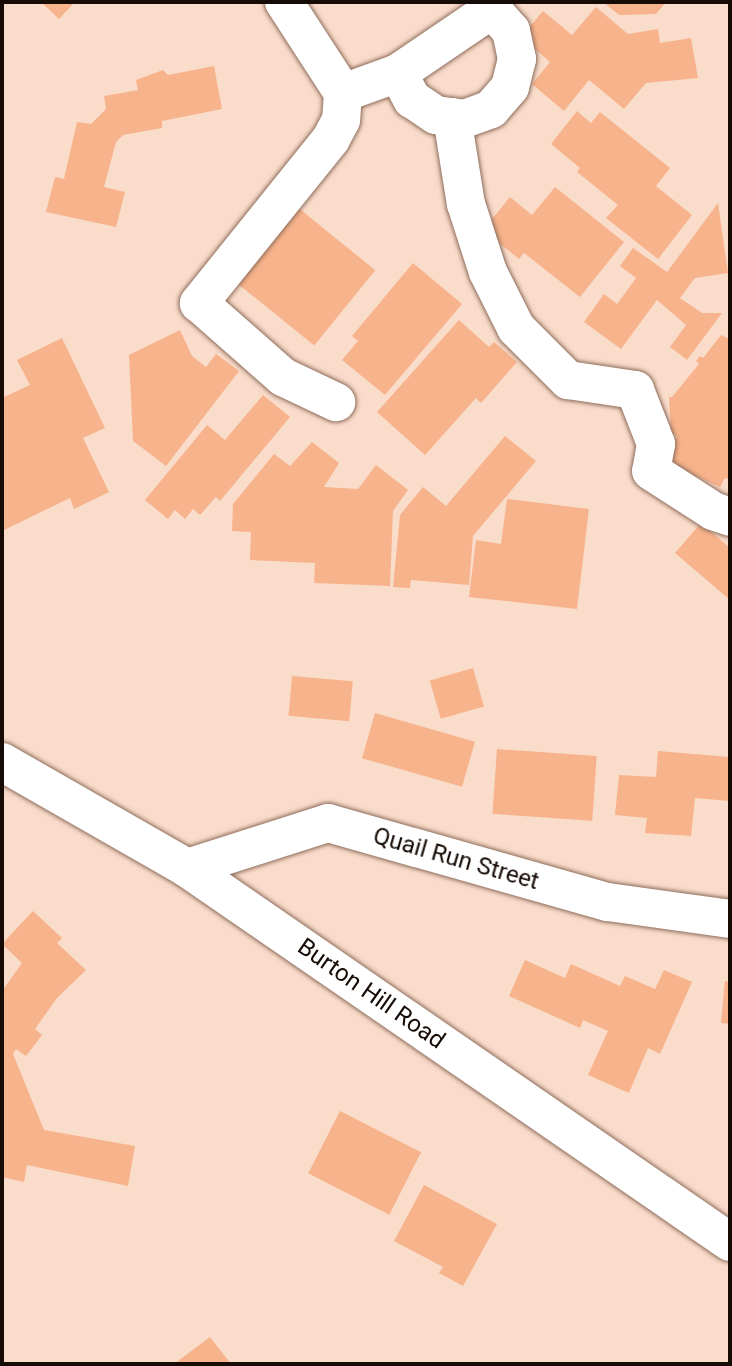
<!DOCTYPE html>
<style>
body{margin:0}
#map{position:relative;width:732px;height:1366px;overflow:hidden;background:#fadccb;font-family:Roboto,sans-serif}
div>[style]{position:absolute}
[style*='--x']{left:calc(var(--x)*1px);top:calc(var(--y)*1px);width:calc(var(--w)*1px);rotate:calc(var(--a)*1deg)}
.building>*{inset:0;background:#f7b38b;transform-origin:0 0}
.roads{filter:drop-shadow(0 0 2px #8e6d5b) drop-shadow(0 0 2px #8e6d5b)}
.minor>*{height:38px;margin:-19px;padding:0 19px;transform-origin:19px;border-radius:19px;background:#fff}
span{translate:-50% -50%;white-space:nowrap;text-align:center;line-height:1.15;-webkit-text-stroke:5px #fff;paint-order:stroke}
.street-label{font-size:24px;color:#170b05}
.frame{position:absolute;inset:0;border:4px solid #170b05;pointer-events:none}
</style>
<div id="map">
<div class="building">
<div style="clip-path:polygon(41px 2px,75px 2px,59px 19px)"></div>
<div style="clip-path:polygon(603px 2px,666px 2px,656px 14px,619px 15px)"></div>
<div style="clip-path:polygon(596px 7px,628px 34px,658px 29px,660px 43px,691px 38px,698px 78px,646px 83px,624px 109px,589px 80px,564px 111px,532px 84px,550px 62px,521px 37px,543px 11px,572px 35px)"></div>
<div style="clip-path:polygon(214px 66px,222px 109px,162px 121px,162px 128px,123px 135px,116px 142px,104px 187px,125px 192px,116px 227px,46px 212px,55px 177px,64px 179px,77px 122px,91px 124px,106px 109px,104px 96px,138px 90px,136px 80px,163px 70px,168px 75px)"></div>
<div style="clip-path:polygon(577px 111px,591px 123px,600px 112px,670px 168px,656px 186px,692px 215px,658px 259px,606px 218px,618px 205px,577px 172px,580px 168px,551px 144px)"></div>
<div style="clip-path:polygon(555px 187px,624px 242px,580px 297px,524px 253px,519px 259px,483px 230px,510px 197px,532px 215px)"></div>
<div style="clip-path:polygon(718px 203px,728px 273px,695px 278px,680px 298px,702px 313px,722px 313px,687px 360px,670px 347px,686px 325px,657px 300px,621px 349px,584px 322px,604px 294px,617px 304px,636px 278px,620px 266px,633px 248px,667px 272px)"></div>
<div style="left:296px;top:206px;width:102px;height:97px;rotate:39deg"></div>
<div style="clip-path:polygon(413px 263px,462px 304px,385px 395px,342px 360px,358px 341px,352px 336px)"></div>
<div style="clip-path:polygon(459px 320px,489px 347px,494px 342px,517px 362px,481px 403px,476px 398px,425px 455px,377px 412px)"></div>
<div style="clip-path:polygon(180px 330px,192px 356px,206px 367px,216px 354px,239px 371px,166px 466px,133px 441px,129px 355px)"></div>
<div style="clip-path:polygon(721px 335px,730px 339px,730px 480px,725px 478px,720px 487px,665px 462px,677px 436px,671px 433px,669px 397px,672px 397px,699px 364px,696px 361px,700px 356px,703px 358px)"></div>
<div style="clip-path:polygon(62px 338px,105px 428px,83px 438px,109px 492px,74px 509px,70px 498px,2px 531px,2px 398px,30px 385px,17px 360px)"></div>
<div style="clip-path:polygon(263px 395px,290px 417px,220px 501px,216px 497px,200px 515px,193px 509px,185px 519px,175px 510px,168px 519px,145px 500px,207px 425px,225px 440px)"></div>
<div style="clip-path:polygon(505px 436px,536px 461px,473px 536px,469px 585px,411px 580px,410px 588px,393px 587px,400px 515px,423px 487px,446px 506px)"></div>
<div style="clip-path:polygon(312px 442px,339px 463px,324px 487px,358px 489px,376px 465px,408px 490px,393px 511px,390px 586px,314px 583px,315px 563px,250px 560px,251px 532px,232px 531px,233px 504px,274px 454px,290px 466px)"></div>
<div style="clip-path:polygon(507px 499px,589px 509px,577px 609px,469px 597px,476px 540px,501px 544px)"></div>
<div style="clip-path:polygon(701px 523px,730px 548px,730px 600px,675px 553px)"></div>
<div style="left:473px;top:668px;width:40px;height:45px;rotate:74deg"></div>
<div style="left:292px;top:676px;width:61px;height:40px;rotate:5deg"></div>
<div style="left:375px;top:713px;width:104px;height:47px;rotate:16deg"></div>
<div style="left:497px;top:749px;width:100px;height:65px;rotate:4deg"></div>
<div style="clip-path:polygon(658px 751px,730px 757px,730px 801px,695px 798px,691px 836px,645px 833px,647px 818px,615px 815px,619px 775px,656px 777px)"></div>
<div style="clip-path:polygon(33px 911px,62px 938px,57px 943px,86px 970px,57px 998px,35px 1029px,42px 1035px,26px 1056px,16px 1049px,13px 1054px,44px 1130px,135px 1146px,128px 1186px,27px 1165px,24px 1182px,2px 1177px,2px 991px,22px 963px,2px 944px)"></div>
<div style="clip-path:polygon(525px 960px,565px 978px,571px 964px,620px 986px,625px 976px,655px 989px,664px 970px,692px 982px,660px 1054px,648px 1048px,629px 1093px,588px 1075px,608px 1031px,583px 1020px,580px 1028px,509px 996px)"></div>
<div style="clip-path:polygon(725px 981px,730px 982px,730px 1024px,721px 1023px)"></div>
<div style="left:340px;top:1111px;width:91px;height:70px;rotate:27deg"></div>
<div style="clip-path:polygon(424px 1185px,497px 1224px,463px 1286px,439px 1273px,443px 1267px,394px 1241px)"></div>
<div style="clip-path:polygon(210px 1337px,231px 1364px,174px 1364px)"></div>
</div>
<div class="roads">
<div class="minor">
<div style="--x:284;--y:2;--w:108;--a:57"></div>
<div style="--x:343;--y:93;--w:27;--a:94"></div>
<div style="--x:341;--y:120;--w:21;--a:118"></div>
<div style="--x:331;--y:139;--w:211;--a:128.8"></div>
<div style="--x:199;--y:303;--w:112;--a:41.4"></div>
<div style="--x:283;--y:377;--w:59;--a:25.3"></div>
<div style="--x:398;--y:73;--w:30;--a:62"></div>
<div style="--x:412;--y:99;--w:29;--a:34"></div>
<div style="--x:436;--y:115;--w:28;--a:8"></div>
<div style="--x:464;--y:119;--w:29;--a:-20"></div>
<div style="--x:491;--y:109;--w:29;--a:-49"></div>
<div style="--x:510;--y:87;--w:29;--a:-76"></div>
<div style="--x:517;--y:59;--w:29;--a:-102"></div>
<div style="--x:511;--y:31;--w:29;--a:-131"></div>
<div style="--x:343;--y:93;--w:59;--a:-20"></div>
<div style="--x:398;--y:73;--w:114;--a:-34.2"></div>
<div style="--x:492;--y:9;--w:7;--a:-74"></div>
<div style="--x:452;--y:117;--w:88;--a:80.9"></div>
<div style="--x:466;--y:204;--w:71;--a:72.1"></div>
<div style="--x:488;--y:272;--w:63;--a:63.4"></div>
<div style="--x:516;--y:328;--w:74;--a:45"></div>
<div style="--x:568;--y:380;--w:68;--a:8.5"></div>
<div style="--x:635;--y:390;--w:58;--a:68.7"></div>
<div style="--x:656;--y:444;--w:27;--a:100"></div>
<div style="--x:651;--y:471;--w:74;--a:32.8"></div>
<div style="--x:713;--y:511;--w:18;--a:19"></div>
<div style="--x:2;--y:762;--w:213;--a:29.8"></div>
<div style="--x:187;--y:868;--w:659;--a:34.56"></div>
<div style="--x:187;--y:868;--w:148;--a:-17.7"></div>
<div style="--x:328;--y:823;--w:291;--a:15.8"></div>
<div style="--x:608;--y:902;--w:123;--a:7.9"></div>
</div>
</div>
<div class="street-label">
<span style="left:456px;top:859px;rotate:16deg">Quail Run Street</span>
<span style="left:371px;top:994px;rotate:35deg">Burton Hill Road</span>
</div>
<div class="frame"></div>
</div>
